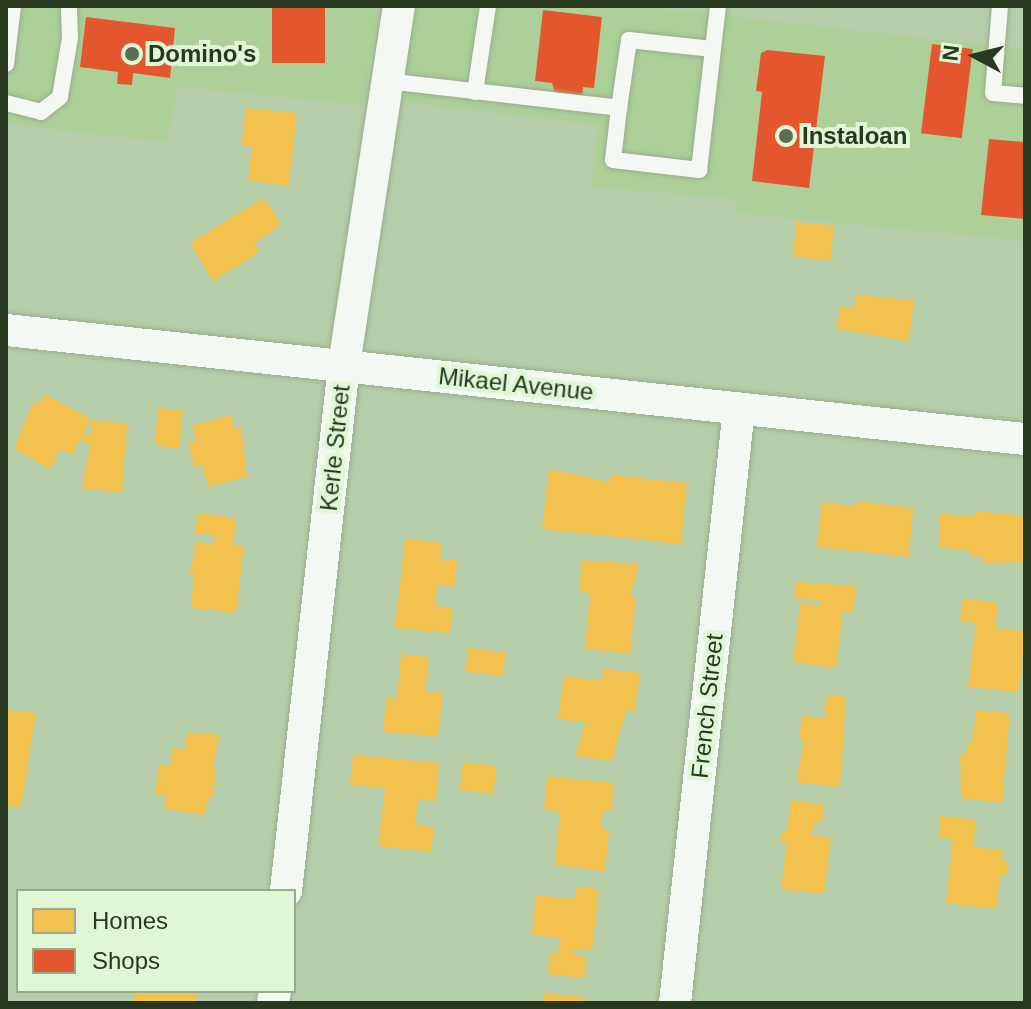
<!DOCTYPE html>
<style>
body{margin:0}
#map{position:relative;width:1031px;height:1009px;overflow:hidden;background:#b6cda9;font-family:Arial,sans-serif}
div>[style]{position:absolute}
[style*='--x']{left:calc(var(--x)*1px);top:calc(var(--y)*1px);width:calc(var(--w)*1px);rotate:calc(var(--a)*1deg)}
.built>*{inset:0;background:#acd097}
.homes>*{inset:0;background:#f2c14e;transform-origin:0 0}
.shops>*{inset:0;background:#e4572e;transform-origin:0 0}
.roads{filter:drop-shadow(0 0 2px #9aac8f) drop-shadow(0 0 2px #9aac8f)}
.lane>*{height:16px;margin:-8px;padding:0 8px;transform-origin:8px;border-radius:8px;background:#f4f8f2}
.street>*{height:32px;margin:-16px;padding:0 16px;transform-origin:16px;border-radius:16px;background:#f4f8f2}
.dots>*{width:22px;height:22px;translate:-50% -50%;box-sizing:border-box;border:4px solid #e0f6d5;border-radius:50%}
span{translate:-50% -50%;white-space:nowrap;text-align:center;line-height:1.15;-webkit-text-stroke:8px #e0f6d5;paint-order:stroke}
.poi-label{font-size:24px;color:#29391f;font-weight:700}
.left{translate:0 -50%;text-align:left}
.street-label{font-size:24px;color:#29391f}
.frame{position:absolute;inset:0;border:8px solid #29391f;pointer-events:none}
.legend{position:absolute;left:16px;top:889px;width:280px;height:104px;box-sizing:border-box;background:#e0f6d5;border:2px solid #97aa8c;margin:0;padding:10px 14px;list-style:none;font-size:24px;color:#29391f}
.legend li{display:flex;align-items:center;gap:16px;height:40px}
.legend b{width:40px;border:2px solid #97aa8c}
.north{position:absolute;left:935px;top:16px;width:80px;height:80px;-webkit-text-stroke:6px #e0f6d5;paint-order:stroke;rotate:277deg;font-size:22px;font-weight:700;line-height:32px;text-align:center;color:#29391f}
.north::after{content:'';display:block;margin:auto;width:28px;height:36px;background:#29391f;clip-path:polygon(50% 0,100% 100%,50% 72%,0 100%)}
</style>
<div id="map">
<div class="built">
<div style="clip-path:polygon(6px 6px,374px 6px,376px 25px,363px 105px,178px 87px,167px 142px,6px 124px)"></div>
<div style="clip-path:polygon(418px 6px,633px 6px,1025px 49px,1025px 241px,735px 213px,736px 199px,592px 187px,598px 125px,398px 102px,406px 37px)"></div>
</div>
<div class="homes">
<div style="clip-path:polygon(246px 108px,297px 113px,289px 186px,248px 180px,252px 145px,242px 145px)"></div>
<div style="clip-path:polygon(263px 198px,281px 224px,254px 244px,259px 252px,213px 281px,190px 243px)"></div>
<div style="left:796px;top:222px;width:38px;height:35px;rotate:5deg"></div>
<div style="clip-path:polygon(856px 295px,914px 300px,909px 341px,837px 329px,840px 306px,854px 308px)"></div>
<div style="clip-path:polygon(44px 394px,91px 419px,84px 432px,91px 436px,92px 420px,127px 424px,122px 493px,82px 488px,90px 445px,80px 439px,72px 455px,60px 449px,50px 469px,14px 449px,33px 402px,38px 405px)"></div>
<div style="left:158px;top:408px;width:25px;height:38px;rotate:5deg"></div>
<div style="clip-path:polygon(231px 415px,235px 429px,241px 427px,247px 476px,208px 487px,202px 464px,194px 467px,188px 442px,196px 441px,192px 426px)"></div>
<div style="clip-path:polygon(549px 469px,610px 482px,611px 475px,687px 483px,681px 544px,542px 529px)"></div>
<div style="clip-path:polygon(857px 501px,913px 508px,909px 557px,817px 547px,822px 502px,856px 506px)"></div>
<div style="clip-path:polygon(976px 511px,1025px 516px,1025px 562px,983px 563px,984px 557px,971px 556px,971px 551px,939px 547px,939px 514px,975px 516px)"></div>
<div style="clip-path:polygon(198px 513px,236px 518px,233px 545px,244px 546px,236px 612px,191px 608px,194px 574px,189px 573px,197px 542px,214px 544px,215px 535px,195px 533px)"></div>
<div style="clip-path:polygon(405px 539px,442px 543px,440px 559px,457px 560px,455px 586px,437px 584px,435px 606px,453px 608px,450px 633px,395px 628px)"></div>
<div style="clip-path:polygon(582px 560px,639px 564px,630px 596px,636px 597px,630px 654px,585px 649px,590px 593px,579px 592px)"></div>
<div style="clip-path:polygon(796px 582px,856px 586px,853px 612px,843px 610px,836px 668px,793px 662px,800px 603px,821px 606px,821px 601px,794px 598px)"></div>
<div style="clip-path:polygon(963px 598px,998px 603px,995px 628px,1025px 631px,1019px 692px,968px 687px,976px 623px,960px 621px)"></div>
<div style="left:468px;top:648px;width:38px;height:24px;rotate:6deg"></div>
<div style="clip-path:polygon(401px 654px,429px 657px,425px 692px,443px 693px,438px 736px,383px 732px,386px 698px,397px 699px)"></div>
<div style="clip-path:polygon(603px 669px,640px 673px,635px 711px,626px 710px,612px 761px,575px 756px,586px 722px,558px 719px,564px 676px,602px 681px)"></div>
<div style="clip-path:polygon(827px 695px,846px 697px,840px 787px,796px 782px,804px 741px,799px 740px,802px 716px,825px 718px)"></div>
<div style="clip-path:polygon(6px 710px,36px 713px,21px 807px,6px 805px)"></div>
<div style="clip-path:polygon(976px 710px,1010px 713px,1002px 803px,961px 798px,960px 754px,966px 755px,967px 742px,972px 743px)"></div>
<div style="clip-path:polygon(187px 732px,220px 735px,212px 768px,216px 768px,213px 798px,208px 798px,205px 815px,164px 809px,167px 786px,164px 796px,155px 794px,159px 763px,170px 767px,172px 748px,185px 750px)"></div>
<div style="clip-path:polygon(353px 755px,439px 763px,436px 801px,418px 799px,415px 824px,434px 827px,431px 852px,378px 846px,385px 788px,350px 785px)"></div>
<div style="left:463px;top:762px;width:34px;height:28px;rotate:7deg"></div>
<div style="clip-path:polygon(547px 776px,614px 783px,611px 812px,602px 812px,601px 829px,609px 830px,605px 871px,555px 865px,560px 811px,544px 810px)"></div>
<div style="clip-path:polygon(791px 800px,824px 804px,822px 823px,814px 822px,812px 835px,831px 838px,824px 894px,781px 889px,787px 842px,780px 841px,781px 832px,787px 832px)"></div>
<div style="clip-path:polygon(940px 816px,976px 820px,973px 847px,1003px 850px,1002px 861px,1008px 861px,1006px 876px,1000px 875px,996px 909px,946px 903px,953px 839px,938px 837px)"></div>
<div style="clip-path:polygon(576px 887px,599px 889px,592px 950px,574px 949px,573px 955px,587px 957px,585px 978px,548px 974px,550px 953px,558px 954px,559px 938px,532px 935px,536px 895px,574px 899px)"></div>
<div style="left:133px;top:991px;width:62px;height:11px"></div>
<div style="clip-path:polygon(544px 993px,585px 997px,585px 1003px,543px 1003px)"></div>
</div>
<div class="shops">
<div style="left:272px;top:6px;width:53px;height:57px"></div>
<div style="clip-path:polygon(543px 10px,602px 17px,594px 88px,583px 87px,582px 99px,556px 96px,552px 83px,535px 81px)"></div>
<div style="clip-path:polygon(86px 17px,175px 28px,170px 78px,133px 73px,132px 85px,117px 84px,118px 72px,80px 67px)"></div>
<div style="left:932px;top:44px;width:41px;height:90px;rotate:7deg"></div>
<div style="clip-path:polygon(767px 50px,825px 56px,809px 188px,752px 181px,762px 92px,756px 91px,761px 53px)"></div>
<div style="clip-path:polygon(989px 139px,1025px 142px,1025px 219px,981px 215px)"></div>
</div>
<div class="roads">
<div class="lane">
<div style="--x:1000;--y:6;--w:87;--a:94.6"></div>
<div style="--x:993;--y:93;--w:32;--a:5"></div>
<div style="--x:6;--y:64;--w:58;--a:-83.1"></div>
<div style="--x:387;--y:81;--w:234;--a:6.6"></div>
<div style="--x:619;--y:108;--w:52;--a:96.6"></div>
<div style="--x:613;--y:160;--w:87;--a:6.6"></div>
<div style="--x:699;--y:170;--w:165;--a:-83.4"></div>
<div style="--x:475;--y:92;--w:87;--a:-81.4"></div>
<div style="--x:6;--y:103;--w:36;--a:14"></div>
<div style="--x:41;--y:112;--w:24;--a:-38"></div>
<div style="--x:60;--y:97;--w:60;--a:-80.4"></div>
<div style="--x:70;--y:38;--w:32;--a:-92"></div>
<div style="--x:619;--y:108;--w:69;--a:-81.6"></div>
<div style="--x:629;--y:40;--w:84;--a:6.1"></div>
</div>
<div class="street">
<div style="--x:6;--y:330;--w:1025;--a:6.11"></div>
<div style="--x:286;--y:891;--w:529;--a:-83.71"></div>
<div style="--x:344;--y:365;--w:363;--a:-81.3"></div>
<div style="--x:273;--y:1003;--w:12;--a:-81"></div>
<div style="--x:675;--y:1003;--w:598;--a:-83.86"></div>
</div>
</div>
<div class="dots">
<div style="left:132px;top:54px;background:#5a6d4f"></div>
<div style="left:786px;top:136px;background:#5a6d4f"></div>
</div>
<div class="poi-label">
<span class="left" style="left:148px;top:54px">Domino's</span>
<span class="left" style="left:802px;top:136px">Instaloan</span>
</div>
<div class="street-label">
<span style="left:516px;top:384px;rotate:6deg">Mikael Avenue</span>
<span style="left:335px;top:448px;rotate:-84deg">Kerle Street</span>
<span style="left:707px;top:706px;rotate:-84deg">French Street</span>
</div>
<div class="frame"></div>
<ul class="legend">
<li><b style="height:22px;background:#f2c14e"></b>Homes</li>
<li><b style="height:22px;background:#e4572e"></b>Shops</li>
</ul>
<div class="north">N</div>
</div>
